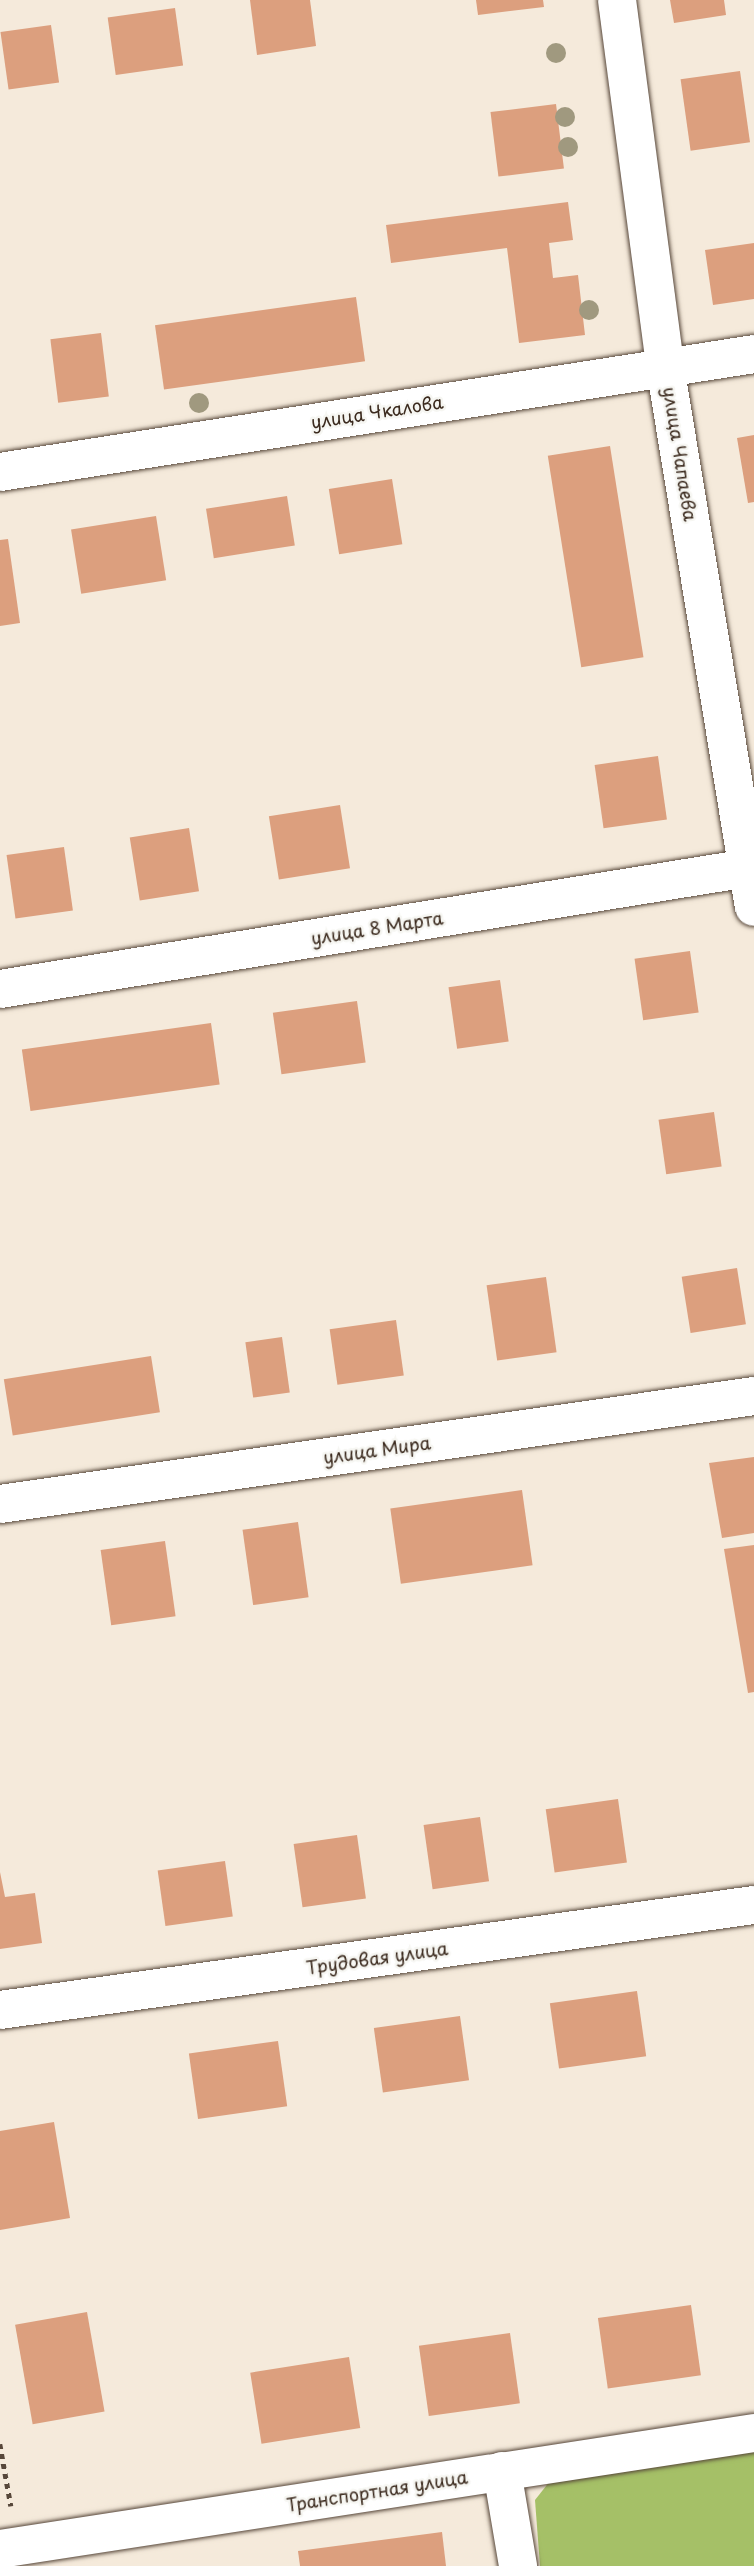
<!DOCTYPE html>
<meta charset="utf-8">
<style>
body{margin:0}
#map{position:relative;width:754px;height:2566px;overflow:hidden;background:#f5eadb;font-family:"Playpen Sans",sans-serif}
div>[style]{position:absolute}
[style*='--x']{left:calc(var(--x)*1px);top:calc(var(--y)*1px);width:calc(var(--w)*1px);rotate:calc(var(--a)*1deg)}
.green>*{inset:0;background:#a5c067}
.building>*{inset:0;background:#dc9f7e;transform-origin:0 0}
.path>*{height:4.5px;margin-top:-2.25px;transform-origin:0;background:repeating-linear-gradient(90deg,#57473a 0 5px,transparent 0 10px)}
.roads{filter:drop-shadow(0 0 2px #57473a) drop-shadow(0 0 2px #57473a)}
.minor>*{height:38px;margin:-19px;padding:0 19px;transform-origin:19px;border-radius:19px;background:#fff}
.trees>*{width:20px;height:20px;margin:-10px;border-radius:50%;background:#a0997f}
span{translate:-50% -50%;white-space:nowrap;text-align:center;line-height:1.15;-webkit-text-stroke:5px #f6f6f2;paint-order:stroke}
.street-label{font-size:18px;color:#3b2a1e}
</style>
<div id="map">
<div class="green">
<div style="clip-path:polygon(754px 2451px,754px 2566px,540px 2566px,535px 2500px,550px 2481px)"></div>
</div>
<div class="building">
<div style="clip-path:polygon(250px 0,310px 0,316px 46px,257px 55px)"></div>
<div style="clip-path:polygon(476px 0,543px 0,544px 7px,478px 15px)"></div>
<div style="clip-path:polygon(670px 0,724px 0,726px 15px,674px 23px)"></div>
<div style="left:175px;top:8px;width:58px;height:68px;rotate:82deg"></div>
<div style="left:51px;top:25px;width:58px;height:51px;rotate:82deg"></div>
<div style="left:740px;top:71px;width:72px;height:60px;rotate:82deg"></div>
<div style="left:556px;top:104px;width:65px;height:66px;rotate:83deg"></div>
<div style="clip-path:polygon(568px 202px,573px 240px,549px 243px,553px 278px,578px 275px,585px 335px,519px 343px,507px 248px,391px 263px,386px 225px)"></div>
<div style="clip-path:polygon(754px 243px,754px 299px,713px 305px,705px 250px)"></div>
<div style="left:356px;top:297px;width:65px;height:203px;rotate:82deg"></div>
<div style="left:101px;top:333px;width:64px;height:51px;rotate:83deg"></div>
<div style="clip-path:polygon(754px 435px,754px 502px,748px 503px,737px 438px)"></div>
<div style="left:610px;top:446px;width:214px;height:63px;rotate:81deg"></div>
<div style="left:392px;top:479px;width:66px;height:64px;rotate:81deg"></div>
<div style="left:287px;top:496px;width:50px;height:82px;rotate:81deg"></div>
<div style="left:156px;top:516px;width:65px;height:86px;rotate:81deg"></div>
<div style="clip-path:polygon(8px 539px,20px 623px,0 626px,0 540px)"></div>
<div style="left:658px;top:756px;width:64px;height:64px;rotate:82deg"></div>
<div style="left:340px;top:805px;width:64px;height:72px;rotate:81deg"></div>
<div style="left:189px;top:828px;width:64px;height:60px;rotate:81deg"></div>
<div style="left:64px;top:847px;width:64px;height:58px;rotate:82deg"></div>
<div style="left:690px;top:951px;width:62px;height:56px;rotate:82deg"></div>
<div style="left:500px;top:980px;width:62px;height:52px;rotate:82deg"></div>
<div style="left:357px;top:1001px;width:62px;height:85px;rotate:82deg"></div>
<div style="left:211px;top:1023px;width:62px;height:191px;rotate:82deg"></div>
<div style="left:714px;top:1112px;width:55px;height:56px;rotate:82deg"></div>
<div style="left:737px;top:1268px;width:57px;height:56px;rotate:81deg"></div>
<div style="left:546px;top:1277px;width:76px;height:60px;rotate:82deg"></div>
<div style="left:396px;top:1320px;width:56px;height:67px;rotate:82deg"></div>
<div style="left:282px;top:1337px;width:56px;height:37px;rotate:82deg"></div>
<div style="left:151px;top:1356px;width:57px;height:149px;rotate:81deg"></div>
<div style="clip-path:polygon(754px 1457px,754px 1533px,722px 1538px,709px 1463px)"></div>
<div style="left:522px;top:1490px;width:76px;height:133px;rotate:82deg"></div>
<div style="left:298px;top:1522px;width:76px;height:56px;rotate:82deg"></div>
<div style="left:165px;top:1541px;width:76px;height:65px;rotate:82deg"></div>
<div style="clip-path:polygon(754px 1545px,754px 1692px,748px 1693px,724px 1549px)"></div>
<div style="left:618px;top:1799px;width:64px;height:73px;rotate:82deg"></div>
<div style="left:480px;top:1817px;width:65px;height:57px;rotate:82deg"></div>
<div style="left:357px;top:1835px;width:64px;height:64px;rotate:82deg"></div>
<div style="left:225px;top:1861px;width:56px;height:68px;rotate:82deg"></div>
<div style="clip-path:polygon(0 1872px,5px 1897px,35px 1893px,42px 1943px,0 1949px)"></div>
<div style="left:637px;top:1991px;width:66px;height:88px;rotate:82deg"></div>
<div style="left:460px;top:2016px;width:65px;height:87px;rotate:82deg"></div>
<div style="left:278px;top:2041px;width:66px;height:90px;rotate:82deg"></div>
<div style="clip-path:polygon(54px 2122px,70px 2218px,0 2230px,0 2131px)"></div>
<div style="left:691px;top:2305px;width:71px;height:94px;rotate:82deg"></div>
<div style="left:87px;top:2312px;width:101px;height:73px;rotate:80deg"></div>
<div style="left:510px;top:2333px;width:71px;height:92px;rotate:82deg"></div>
<div style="left:349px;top:2357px;width:72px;height:100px;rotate:81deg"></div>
<div style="clip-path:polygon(442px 2532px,446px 2566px,300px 2566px,298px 2551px)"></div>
</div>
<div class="path">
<div style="--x:0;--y:2444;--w:63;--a:79.9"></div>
</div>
<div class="roads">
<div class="minor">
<div style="--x:617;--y:0;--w:369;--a:82.5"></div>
<div style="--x:665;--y:366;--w:548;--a:80.66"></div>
<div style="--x:0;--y:472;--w:763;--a:-8.89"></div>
<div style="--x:0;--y:989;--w:764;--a:-9.19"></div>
<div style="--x:0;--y:1504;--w:762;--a:-8.15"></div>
<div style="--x:0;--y:2010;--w:761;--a:-7.93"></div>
<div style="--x:502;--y:2471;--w:96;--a:80.4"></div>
<div style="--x:0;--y:2549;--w:763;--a:-8.75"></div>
</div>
</div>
<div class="trees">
<div style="left:556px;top:53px"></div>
<div style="left:565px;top:117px"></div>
<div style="left:568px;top:147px"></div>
<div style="left:589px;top:310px"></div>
<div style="left:199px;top:403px"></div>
</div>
<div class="street-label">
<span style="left:377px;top:412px;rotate:-9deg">улица Чкалова</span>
<span style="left:680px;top:454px;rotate:81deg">улица Чапаева</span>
<span style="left:377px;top:928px;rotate:-9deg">улица 8 Марта</span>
<span style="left:377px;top:1450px;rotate:-8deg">улица Мира</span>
<span style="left:377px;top:1958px;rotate:-8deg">Трудовая улица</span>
<span style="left:377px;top:2491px;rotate:-9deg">Транспортная улица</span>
</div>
</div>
